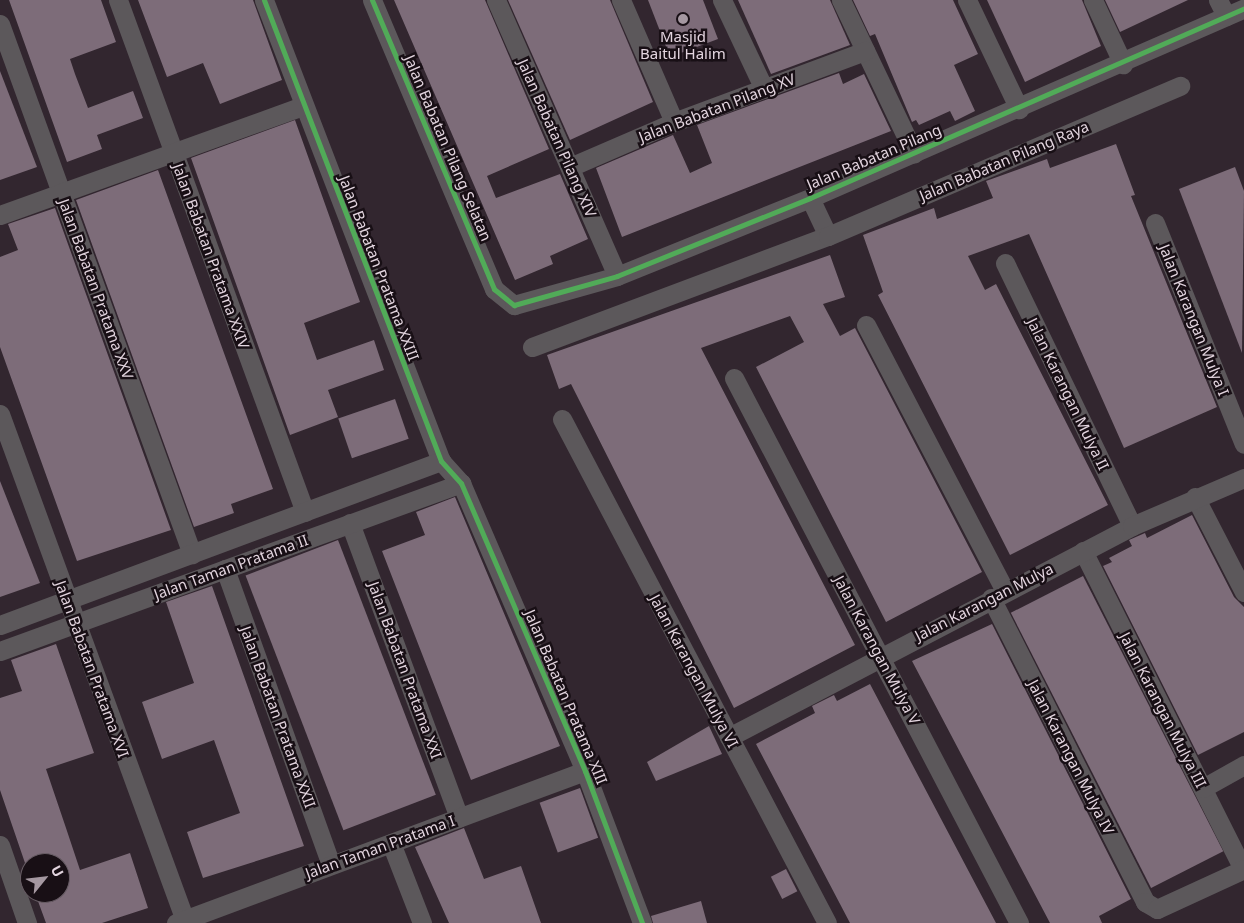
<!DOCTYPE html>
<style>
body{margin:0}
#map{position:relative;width:1244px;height:923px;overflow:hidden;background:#32262f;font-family:"Noto Sans",sans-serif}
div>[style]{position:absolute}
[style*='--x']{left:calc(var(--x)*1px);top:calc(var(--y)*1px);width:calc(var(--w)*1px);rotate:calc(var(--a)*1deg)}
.building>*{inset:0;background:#7d6c79;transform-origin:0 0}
.minor>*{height:19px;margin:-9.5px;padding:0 9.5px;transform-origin:9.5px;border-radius:9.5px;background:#5c585b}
.cycleway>*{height:5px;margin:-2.5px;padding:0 2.5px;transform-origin:2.5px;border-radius:2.5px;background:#51ab58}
.dots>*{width:14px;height:14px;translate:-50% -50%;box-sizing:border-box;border:2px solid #180f15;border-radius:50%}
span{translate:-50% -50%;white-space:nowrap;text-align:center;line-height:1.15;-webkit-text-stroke:5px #180f15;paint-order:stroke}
.poi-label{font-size:15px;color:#e3d5df}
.street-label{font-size:15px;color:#e3d5df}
.north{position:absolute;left:20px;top:853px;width:50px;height:50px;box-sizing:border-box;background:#180f15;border:1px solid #695e66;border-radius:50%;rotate:61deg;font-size:14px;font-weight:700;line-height:20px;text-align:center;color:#e3d5df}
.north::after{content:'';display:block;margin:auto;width:18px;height:22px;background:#a598a1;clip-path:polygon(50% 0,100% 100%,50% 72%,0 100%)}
</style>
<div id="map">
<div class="building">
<div style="clip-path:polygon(9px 0,101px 0,116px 42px,70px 59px,75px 74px,88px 108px,133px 91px,143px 118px,97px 135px,102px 149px,67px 162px)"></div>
<div style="clip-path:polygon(138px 0,253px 0,282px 80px,220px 104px,203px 63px,167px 77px)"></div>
<div style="clip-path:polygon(394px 0,485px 0,549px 149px,487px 176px,496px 198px,560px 174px,588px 239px,550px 256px,553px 264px,515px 280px)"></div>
<div style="clip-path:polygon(508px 0,610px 0,653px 102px,570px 140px)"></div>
<div style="clip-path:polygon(648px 0,703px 0,718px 39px,670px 57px)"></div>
<div style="clip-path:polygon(738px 0,830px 0,850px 45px,771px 74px)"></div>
<div style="clip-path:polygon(853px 0,953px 0,978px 54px,954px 65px,975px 111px,955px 121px,950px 111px,919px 125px,916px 120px,912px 122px,875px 34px,870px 36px)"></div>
<div style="clip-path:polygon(987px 0,1082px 0,1101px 46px,1025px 82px)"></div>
<div style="clip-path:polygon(1105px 0,1188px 0,1120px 32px)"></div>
<div style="clip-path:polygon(0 71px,37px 167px,0 180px)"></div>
<div style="clip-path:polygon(839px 73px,843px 84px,864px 74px,891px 131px,622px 237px,596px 168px,673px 135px,690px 173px,712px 163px,697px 125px)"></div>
<div style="clip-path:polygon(295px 120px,360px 302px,304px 323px,317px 360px,374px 340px,384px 370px,328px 390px,338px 417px,290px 435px,191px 158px)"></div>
<div style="clip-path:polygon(1116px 144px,1135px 195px,1131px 196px,1217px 407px,1124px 448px,1029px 234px,968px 256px,985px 290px,996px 284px,1108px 505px,1010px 555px,878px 295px,883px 292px,863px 235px,934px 208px,937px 219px,993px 198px,986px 181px,1047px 159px,1050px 168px)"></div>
<div style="clip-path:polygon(1235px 167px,1244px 191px,1242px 353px,1179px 189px)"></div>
<div style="clip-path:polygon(158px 170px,273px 489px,231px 504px,234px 513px,194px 527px,76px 200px)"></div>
<div style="clip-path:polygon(55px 208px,171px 530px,77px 561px,0 347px,0 257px,18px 250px,8px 224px)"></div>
<div style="clip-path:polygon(830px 255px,845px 297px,823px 304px,840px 336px,855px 328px,982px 572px,886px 622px,756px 367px,804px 342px,790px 316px,701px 348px,855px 645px,734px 708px,571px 384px,559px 389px,547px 355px)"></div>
<div style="left:395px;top:399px;width:42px;height:60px;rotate:71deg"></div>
<div style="clip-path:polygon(0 481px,40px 583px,0 597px)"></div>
<div style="clip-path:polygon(455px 497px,560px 746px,471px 780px,382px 551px,425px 535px,416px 512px)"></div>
<div style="clip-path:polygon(1192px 515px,1234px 597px,1244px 607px,1244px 732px,1198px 755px,1103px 566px,1112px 562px,1109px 558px,1132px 546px,1129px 540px,1145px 533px,1147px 538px)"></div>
<div style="left:338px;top:540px;width:273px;height:99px;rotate:69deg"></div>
<div style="left:1083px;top:576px;width:309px;height:81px;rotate:63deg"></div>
<div style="clip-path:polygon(212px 586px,304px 846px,203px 878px,187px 832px,240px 813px,214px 740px,162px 759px,142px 702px,194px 683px,166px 602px)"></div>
<div style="clip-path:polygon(992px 624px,1131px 899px,1099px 916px,1102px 923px,1050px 923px,912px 661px)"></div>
<div style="clip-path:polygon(56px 644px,94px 753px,46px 769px,66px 828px,80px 870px,130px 853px,148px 908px,102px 923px,46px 923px,35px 893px,60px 893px,60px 863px,25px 863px,0 790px,0 698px,22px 691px,11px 660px)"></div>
<div style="clip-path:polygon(870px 684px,912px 764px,996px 923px,850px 923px,756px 744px,815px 713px,812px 706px,834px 695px,837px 701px)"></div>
<div style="clip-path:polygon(709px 726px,722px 754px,656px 781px,647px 762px)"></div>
<div style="left:580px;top:788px;width:53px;height:43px;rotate:70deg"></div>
<div style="clip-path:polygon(464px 828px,484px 879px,521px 866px,541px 923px,449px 923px,415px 847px)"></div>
<div style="left:786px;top:869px;width:25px;height:17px;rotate:63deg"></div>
<div style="clip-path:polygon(701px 901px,707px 923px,653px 923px,651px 916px)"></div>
</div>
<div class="minor">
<div style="--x:118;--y:0;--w:545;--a:69.94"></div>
<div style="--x:264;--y:0;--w:494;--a:69"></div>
<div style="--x:441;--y:461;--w:30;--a:48"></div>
<div style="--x:461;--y:483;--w:314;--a:66.7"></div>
<div style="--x:585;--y:771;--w:162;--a:69.4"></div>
<div style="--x:372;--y:0;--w:314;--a:67.1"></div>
<div style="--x:494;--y:289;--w:26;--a:39"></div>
<div style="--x:514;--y:305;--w:107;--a:-15.7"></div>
<div style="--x:617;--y:276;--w:208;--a:-22"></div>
<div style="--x:810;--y:198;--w:474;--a:-23.6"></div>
<div style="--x:496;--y:0;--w:301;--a:66.3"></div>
<div style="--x:621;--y:0;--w:133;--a:66.5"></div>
<div style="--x:722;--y:0;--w:98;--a:64.7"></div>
<div style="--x:841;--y:0;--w:170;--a:64.5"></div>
<div style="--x:967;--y:0;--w:121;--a:64.5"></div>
<div style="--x:1093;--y:0;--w:71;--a:64.9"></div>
<div style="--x:1218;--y:0;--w:18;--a:63"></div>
<div style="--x:0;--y:24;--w:564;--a:70.09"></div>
<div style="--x:570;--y:167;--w:113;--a:-23.4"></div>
<div style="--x:674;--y:122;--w:204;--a:-20.4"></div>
<div style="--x:810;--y:198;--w:42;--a:64.7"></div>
<div style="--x:0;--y:215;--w:321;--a:-19.8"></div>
<div style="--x:1155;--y:223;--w:238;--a:68.1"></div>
<div style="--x:1005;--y:263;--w:292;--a:64.2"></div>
<div style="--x:866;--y:325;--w:300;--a:62.4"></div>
<div style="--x:532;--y:347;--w:316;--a:-20.6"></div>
<div style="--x:828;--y:236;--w:383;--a:-23.1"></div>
<div style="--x:734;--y:378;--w:615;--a:62.39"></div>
<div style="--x:0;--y:414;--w:542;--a:69.93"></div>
<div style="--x:562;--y:419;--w:569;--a:62.26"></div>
<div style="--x:1195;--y:497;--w:107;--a:62.7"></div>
<div style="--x:350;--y:523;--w:314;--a:69.7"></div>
<div style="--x:1083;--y:551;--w:356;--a:63.3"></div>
<div style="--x:225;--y:569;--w:314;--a:70.3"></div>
<div style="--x:991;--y:598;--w:341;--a:63.1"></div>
<div style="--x:1145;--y:902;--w:14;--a:30"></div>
<div style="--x:1157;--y:909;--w:96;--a:-24.7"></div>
<div style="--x:0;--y:625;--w:471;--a:-20.4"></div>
<div style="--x:0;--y:651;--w:491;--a:-20"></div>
<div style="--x:729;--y:737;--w:455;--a:-27.6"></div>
<div style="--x:1132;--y:526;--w:122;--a:-23.2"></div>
<div style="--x:1203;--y:788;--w:47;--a:-29.3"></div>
<div style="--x:391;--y:843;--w:86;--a:68.8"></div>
<div style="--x:0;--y:845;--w:83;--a:70.9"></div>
<div style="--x:176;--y:923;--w:436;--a:-20.4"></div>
</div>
<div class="cycleway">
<div style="--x:264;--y:0;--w:494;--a:69"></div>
<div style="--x:441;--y:461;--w:30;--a:48"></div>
<div style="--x:461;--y:483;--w:314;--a:66.7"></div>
<div style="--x:585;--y:771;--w:162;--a:69.4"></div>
<div style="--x:372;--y:0;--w:314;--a:67.1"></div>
<div style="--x:494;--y:289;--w:26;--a:39"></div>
<div style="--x:514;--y:305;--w:107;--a:-15.7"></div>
<div style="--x:617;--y:276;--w:208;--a:-22"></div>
<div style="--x:810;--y:198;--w:474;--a:-23.6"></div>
</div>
<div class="dots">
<div style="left:683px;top:19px;background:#a598a1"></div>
</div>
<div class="poi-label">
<span style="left:683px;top:45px">Masjid<br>Baitul Halim</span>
</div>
<div class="street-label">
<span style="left:717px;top:108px;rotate:-21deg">Jalan Babatan Pilang XV</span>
<span style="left:557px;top:138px;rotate:66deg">Jalan Babatan Pilang XIV</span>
<span style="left:448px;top:148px;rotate:67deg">Jalan Babatan Pilang Selatan</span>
<span style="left:874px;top:157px;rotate:-23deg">Jalan Babatan Pilang</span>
<span style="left:1004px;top:161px;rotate:-23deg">Jalan Babatan Pilang Raya</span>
<span style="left:211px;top:256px;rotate:70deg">Jalan Babatan Pratama XXIV</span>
<span style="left:379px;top:268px;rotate:69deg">Jalan Babatan Pratama XXIII</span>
<span style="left:96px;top:289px;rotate:70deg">Jalan Babatan Pratama XXV</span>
<span style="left:1194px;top:320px;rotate:68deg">Jalan Karangan Mulya I</span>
<span style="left:1068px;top:394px;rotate:64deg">Jalan Karangan Mulya II</span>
<span style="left:231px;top:567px;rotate:-20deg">Jalan Taman Pratama II</span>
<span style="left:984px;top:602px;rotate:-27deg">Jalan Karangan Mulya</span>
<span style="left:877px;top:650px;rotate:62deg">Jalan Karangan Mulya V</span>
<span style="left:92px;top:669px;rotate:70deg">Jalan Babatan Pratama XVI</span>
<span style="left:405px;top:670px;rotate:70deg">Jalan Babatan Pratama XXI</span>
<span style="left:694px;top:671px;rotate:62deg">Jalan Karangan Mulya VI</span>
<span style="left:566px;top:697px;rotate:67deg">Jalan Babatan Pratama XIII</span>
<span style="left:1163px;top:710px;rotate:63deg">Jalan Karangan Mulya III</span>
<span style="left:278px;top:717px;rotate:70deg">Jalan Babatan Pratama XXII</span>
<span style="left:1071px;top:757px;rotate:63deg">Jalan Karangan Mulya IV</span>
<span style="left:380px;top:847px;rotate:-20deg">Jalan Taman Pratama I</span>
</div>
<div class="north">U</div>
</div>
